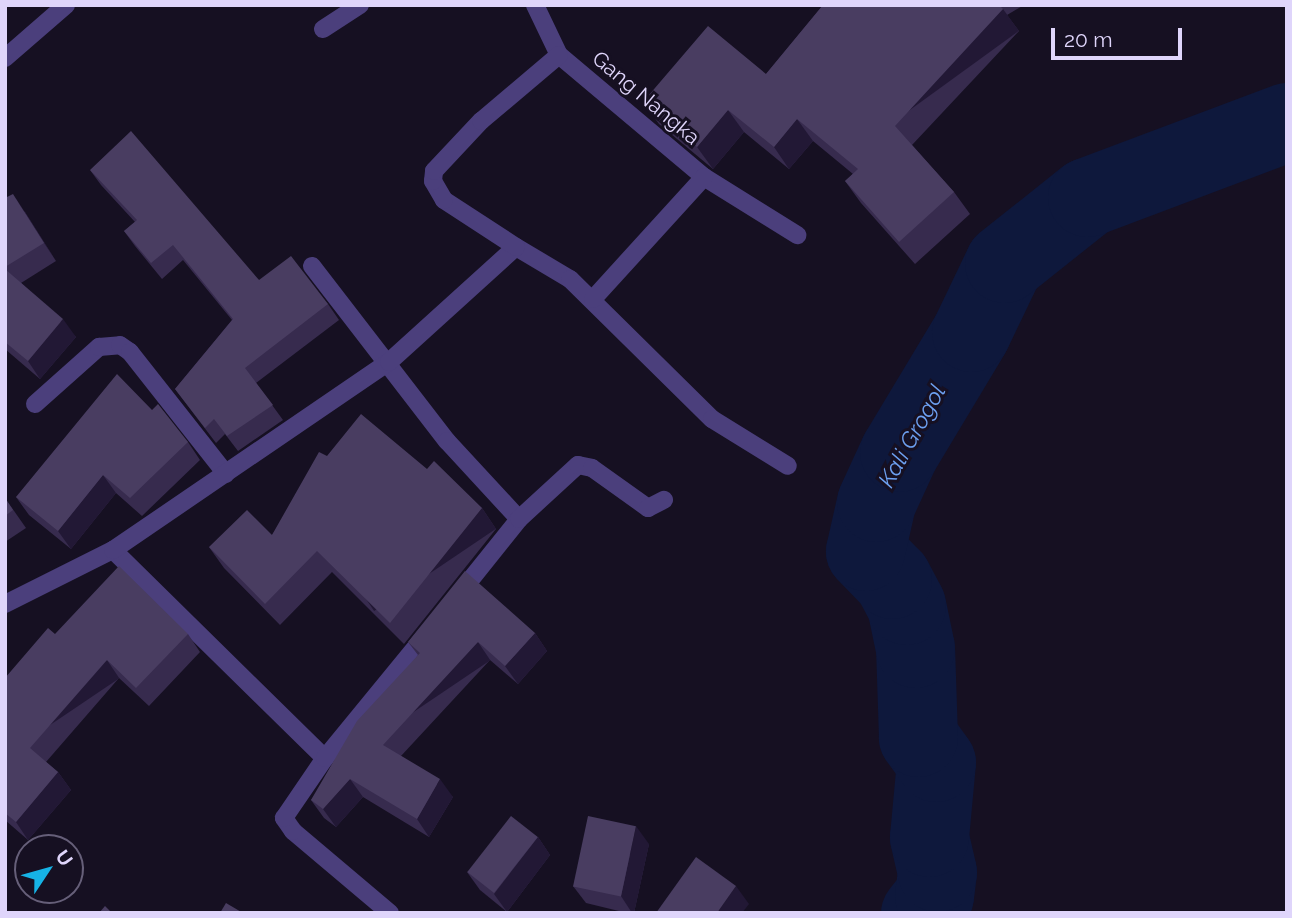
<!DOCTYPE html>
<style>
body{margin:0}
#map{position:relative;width:1292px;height:918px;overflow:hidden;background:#161022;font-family:Raleway,sans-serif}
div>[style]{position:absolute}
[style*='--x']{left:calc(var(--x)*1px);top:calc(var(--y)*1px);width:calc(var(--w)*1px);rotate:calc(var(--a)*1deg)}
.river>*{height:79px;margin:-39.5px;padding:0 39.5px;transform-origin:39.5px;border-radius:39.5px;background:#0e183c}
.minor>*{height:18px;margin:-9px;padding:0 9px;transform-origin:9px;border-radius:9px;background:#4b3f7c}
.wall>*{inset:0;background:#372b4e}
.shaded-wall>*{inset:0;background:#221835;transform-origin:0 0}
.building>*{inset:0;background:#493d61;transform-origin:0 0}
span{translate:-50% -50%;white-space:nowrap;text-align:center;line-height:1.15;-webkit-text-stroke:6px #161022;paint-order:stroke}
.street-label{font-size:21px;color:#dfd5fb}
.water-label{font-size:23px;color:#6da0f1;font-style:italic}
.frame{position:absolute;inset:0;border:7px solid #dfd5fb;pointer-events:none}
.north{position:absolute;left:14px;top:834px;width:70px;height:70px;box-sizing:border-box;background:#161022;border:2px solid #665f79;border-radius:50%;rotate:54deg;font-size:19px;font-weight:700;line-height:28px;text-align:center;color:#dfd5fb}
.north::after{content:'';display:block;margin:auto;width:24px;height:32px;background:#16b3e6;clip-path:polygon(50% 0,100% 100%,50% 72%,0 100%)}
.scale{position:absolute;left:1051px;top:28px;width:131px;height:32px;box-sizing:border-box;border:4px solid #dfd5fb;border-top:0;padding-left:9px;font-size:21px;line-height:24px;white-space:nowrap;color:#dfd5fb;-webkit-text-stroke:5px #161022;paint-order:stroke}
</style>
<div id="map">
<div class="river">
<div style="--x:920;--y:913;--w:22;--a:-51"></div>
<div style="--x:934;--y:896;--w:24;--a:-83"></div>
<div style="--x:937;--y:872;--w:36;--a:-103"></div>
<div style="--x:929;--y:837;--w:75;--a:-84.7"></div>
<div style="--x:936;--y:762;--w:31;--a:-126"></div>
<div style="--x:918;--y:737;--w:89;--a:-91.9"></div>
<div style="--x:915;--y:648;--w:44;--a:-101.8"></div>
<div style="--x:906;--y:605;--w:30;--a:-118"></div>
<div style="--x:892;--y:579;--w:39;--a:-134"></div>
<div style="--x:865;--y:551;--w:50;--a:-77.3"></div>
<div style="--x:876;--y:502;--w:55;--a:-65.3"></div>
<div style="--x:899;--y:452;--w:140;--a:-59"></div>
<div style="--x:971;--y:332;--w:76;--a:-64.4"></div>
<div style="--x:1004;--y:263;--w:106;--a:-38.5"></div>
<div style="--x:1087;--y:197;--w:214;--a:-20.6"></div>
</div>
<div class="minor">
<div style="--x:535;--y:5;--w:55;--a:64.4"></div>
<div style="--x:559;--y:55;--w:189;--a:40.1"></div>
<div style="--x:704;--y:177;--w:110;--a:31.9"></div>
<div style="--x:323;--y:29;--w:44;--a:-33"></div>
<div style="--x:5;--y:58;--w:81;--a:-41"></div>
<div style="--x:516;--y:247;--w:63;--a:30.7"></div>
<div style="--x:570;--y:279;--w:199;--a:44.6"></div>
<div style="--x:712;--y:419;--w:89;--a:31.7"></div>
<div style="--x:312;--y:266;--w:221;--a:52.4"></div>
<div style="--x:447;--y:441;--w:106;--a:47.3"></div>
<div style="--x:593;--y:299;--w:165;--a:-47.7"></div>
<div style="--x:35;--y:404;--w:86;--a:-41.7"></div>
<div style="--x:99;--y:347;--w:21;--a:-5"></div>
<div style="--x:120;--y:345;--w:12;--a:35"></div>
<div style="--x:130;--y:352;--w:155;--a:51.8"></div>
<div style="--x:113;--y:550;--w:297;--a:44.5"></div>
<div style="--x:459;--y:594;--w:96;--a:-51.3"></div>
<div style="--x:519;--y:519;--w:80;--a:-42.5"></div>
<div style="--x:578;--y:465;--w:14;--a:12"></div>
<div style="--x:592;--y:468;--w:69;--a:35.5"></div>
<div style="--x:648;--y:508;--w:18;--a:-27"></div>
<div style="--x:5;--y:604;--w:121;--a:-26.6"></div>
<div style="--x:113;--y:550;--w:334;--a:-34.3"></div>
<div style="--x:389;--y:362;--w:171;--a:-42.2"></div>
<div style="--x:516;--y:247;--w:86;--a:-146.9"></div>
<div style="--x:444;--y:200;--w:22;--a:-120"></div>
<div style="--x:433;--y:181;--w:10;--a:-84"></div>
<div style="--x:434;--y:171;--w:69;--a:-46.8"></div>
<div style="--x:481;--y:121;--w:102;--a:-40.2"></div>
<div style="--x:390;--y:913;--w:127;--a:-139.8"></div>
<div style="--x:293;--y:831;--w:16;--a:-125"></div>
<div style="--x:284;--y:818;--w:73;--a:-55.7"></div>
<div style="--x:325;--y:758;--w:163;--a:-50.7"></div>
</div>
<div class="wall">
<div style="clip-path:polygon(823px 5px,1024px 5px,1007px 15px,1019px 31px,912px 145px,954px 192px,970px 214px,915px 264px,861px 203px,845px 181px,853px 174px,813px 141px,789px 169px,744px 132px,713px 169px,659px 124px,643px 102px,766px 74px)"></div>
<div style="clip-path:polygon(90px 170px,259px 280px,328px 304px,339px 320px,256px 383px,283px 420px,238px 451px,225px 434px,216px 443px,175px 389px,232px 320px,183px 260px,162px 279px,135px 246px,124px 231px,135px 222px,101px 185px)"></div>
<div style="clip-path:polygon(5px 198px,25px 212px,56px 261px,21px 283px,76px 337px,40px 379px,5px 349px)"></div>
<div style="clip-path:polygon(152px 410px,188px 442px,200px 460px,142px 516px,116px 493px,71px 549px,29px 515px,16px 497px)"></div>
<div style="clip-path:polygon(327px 456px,427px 469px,482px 508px,496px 529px,404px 644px,332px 572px,280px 625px,224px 568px,209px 547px,272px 535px)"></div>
<div style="clip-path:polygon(5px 498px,26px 528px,5px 542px)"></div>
<div style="clip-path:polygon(535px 633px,547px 651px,518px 684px,490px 660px,401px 756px,453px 797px,429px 837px,363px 797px,336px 827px,324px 818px,311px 800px,418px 655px,408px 642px)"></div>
<div style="clip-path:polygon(55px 634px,188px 634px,200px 652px,149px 706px,119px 678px,46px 762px,58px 772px,71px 790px,28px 840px,5px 820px,5px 678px)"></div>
<div style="clip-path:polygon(538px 837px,550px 855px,507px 912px,480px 890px,467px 872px)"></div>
<div style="clip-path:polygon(649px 844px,634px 913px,627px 913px,586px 903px,573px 886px)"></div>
</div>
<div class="shaded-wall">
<div style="left:1003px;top:9px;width:27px;height:159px;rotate:54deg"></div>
<div style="clip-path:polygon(728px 110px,744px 132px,713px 169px,697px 147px)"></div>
<div style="clip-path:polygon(797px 119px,813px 141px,789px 169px,774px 147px)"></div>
<div style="clip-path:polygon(13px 194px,25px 212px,56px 261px,44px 243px)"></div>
<div style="clip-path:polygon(63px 319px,76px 337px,40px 379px,28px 361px)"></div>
<div style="clip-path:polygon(103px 475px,116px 493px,71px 549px,58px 531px)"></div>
<div style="left:482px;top:508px;width:25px;height:147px;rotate:56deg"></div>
<div style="clip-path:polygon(535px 633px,547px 651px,518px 684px,505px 666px)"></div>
<div style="left:478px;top:642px;width:22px;height:140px;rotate:56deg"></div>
<div style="left:107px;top:660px;width:22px;height:117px;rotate:56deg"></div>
<div style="clip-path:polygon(58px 772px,71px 790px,28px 840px,16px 822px)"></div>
<div style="clip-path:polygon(350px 779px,363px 797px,336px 827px,323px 809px)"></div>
<div style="clip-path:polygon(440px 779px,453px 797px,429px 837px,417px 819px)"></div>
<div style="clip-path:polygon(636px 826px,649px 844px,634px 913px,632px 913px,621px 896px)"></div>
<div style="clip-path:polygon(538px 837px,550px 855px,507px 912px,494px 894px)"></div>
<div style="clip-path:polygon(736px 886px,749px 904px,742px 913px,717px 913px)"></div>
</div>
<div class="building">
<div style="clip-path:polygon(823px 5px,999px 5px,1003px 9px,895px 126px,954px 192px,899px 242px,845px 181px,858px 169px,797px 119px,774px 147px,728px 110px,697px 147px,643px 102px,708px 26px,766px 74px)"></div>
<div style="clip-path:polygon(131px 131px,259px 280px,291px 256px,328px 304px,245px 368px,273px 405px,227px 436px,214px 419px,205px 428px,175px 389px,233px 319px,173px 245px,151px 263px,124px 231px,137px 220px,90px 170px)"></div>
<div style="clip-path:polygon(13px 194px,44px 243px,5px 267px,5px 198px)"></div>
<div style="clip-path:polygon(5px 269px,63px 319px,28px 361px,5px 342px)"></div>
<div style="clip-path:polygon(117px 374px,152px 410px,158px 404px,188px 442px,130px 498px,103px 475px,58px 531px,16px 497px)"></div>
<div style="clip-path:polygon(361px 414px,427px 469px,434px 461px,482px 508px,390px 623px,317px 551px,265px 604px,209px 547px,247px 510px,272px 535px,319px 452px,327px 456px)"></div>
<div style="clip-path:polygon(5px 498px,13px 510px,5px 516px)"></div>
<div style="clip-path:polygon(119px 566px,188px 634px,136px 688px,107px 660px,30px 748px,58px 772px,16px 822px,5px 813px,5px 678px,48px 628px,55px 634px)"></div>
<div style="clip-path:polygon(465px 571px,535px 633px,505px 666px,478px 642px,383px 745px,440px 779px,417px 819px,350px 779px,323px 809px,311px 800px,357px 721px,420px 653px,408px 642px)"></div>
<div style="left:511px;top:816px;width:34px;height:71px;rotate:38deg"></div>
<div style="left:588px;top:816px;width:49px;height:72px;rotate:12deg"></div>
<div style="clip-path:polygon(696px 857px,736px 886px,717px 913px,656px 913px)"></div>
<div style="clip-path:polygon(226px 903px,243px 913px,220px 913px)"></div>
<div style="clip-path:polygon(105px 906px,112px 913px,99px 913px)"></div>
</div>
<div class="street-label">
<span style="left:646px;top:98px;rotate:40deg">Gang Nangka</span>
</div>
<div class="water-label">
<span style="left:912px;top:436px;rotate:-61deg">Kali Grogol</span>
</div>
<div class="frame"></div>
<div class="north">U</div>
<div class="scale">20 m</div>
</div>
